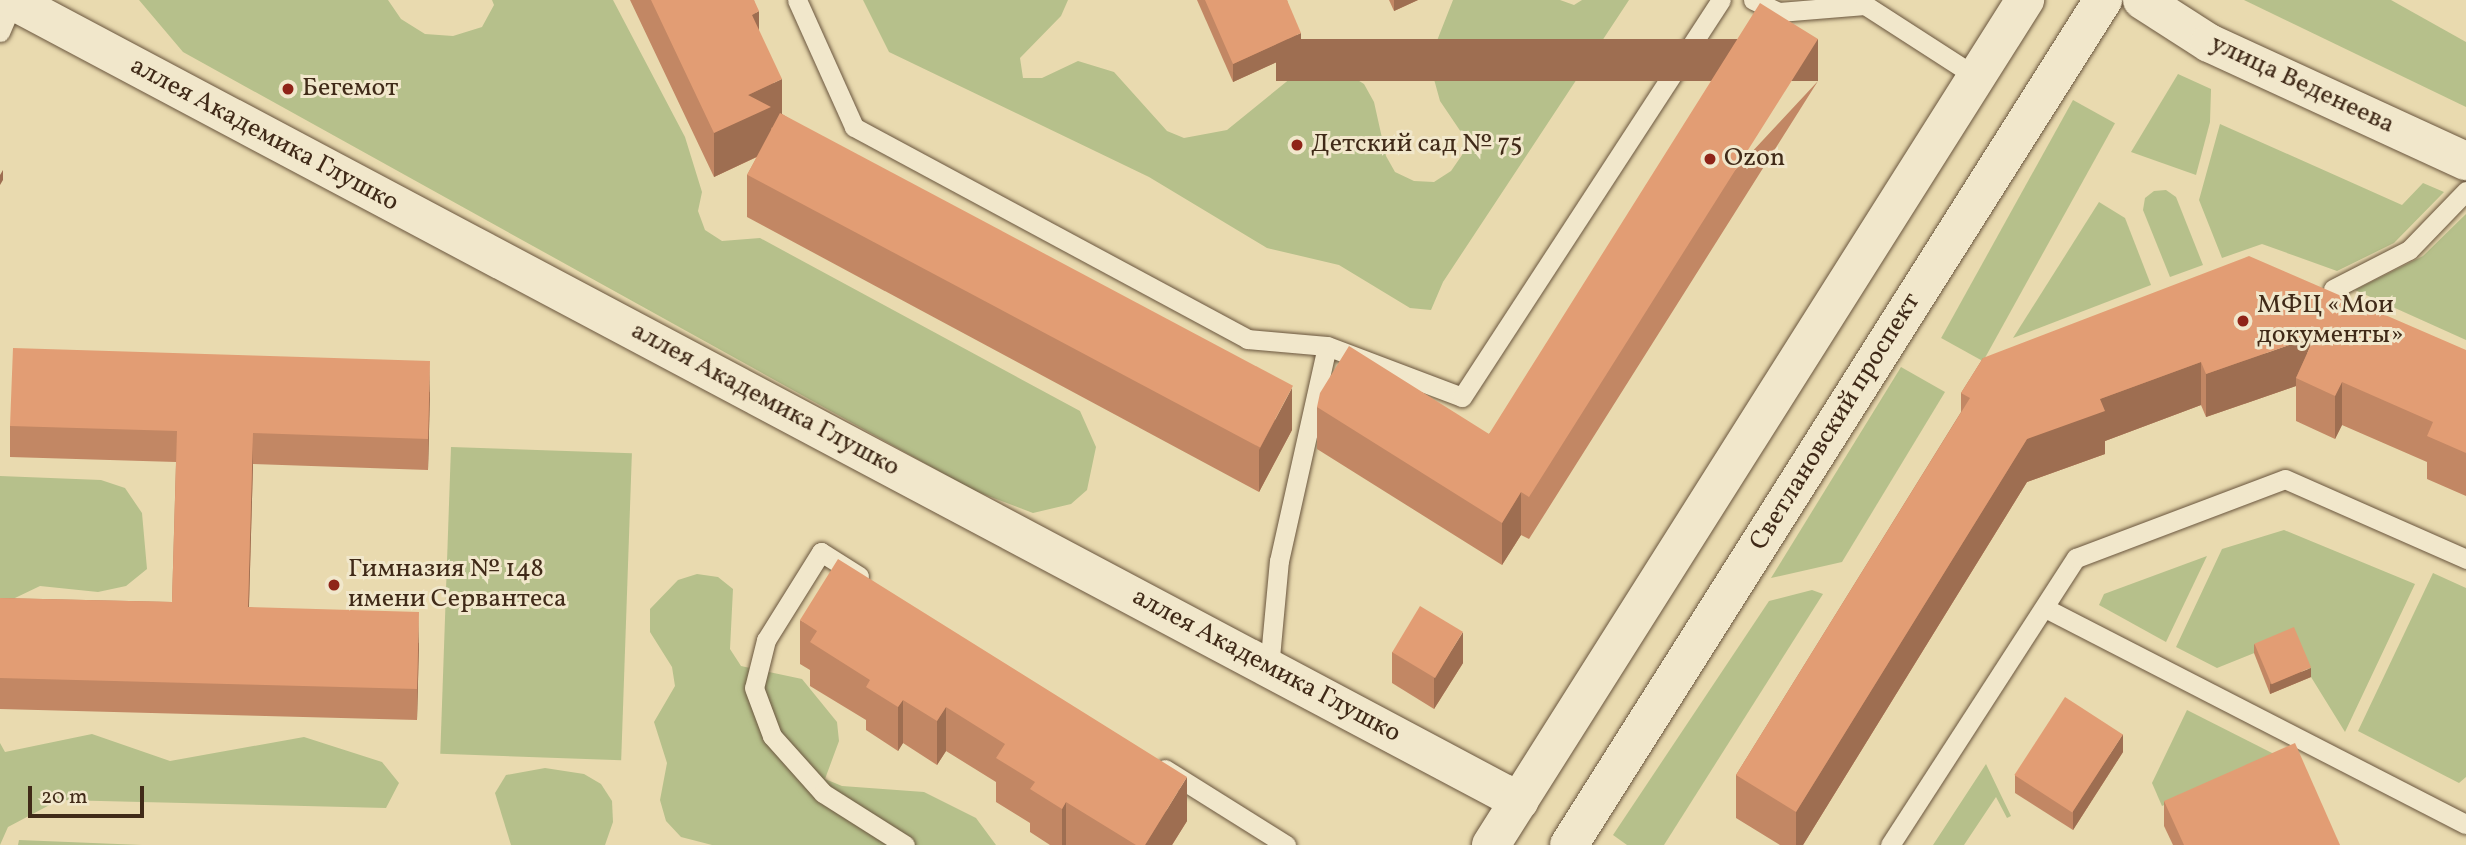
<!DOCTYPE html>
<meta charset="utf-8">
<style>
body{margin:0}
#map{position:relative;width:2466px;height:845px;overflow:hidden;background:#e9daaf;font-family:Vollkorn,serif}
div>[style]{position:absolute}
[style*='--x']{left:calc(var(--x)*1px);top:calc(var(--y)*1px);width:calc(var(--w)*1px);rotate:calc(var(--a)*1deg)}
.green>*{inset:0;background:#b6c08b;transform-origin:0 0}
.roads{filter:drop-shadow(0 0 2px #6a563e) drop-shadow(0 0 2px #6a563e)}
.lane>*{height:19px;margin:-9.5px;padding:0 9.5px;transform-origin:9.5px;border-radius:9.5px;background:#f1e7cb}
.street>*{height:38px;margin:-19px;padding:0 19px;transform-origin:19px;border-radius:19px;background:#f1e7cb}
.secondary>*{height:38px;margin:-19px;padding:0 19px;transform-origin:19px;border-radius:19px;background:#f1e7cb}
.wall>*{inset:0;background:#c28764}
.shaded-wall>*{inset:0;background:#9e6e51;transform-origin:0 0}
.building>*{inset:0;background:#e29d74;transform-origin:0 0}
.dots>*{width:19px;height:19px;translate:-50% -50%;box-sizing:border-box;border:4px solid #f1e7cb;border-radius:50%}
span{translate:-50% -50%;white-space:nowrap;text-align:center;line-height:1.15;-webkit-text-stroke:6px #f1e7cb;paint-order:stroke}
.street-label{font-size:26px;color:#402a18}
.poi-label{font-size:26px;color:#402a18}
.left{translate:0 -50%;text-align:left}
.scale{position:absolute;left:28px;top:786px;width:116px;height:32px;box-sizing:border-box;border:4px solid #402a18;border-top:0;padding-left:9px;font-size:21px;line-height:24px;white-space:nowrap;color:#402a18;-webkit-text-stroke:5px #f1e7cb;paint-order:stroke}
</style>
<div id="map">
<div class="green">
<div style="clip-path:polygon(139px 0,388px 0,401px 19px,425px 34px,453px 36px,482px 27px,494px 5px,492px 0,613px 0,685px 137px,702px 192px,698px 211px,705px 230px,722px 241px,760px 238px,1080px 411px,1096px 447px,1087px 490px,1071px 504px,1033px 513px,975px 491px,183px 52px)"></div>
<div style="clip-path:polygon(863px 0,1068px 0,1061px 16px,1020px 58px,1023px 78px,1042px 78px,1078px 61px,1114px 72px,1167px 131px,1184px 138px,1227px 130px,1291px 78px,1329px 70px,1348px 74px,1364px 84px,1374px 102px,1386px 156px,1395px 172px,1414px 181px,1434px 182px,1451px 171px,1462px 155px,1463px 135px,1440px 101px,1429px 61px,1453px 0,1560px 0,1574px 5px,1582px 0,1629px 0,1443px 282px,1431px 310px,1410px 308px,1339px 265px,1267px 248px,1149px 177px,889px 52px)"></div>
<div style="clip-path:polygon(2244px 0,2391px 0,2466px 42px,2466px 107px)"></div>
<div style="clip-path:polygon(2178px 74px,2211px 89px,2210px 122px,2196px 175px,2131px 152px)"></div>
<div style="left:2073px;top:100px;width:48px;height:272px;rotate:29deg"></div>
<div style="clip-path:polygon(2220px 124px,2402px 205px,2423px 183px,2444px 192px,2394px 243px,2337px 271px,2262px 244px,2222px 258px,2199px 200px)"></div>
<div style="clip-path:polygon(2166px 190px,2176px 197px,2203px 265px,2170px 277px,2143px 210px,2145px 198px,2154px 191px)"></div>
<div style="clip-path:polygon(2099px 202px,2125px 218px,2151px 285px,2013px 338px)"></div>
<div style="clip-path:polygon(2466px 214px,2466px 340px,2355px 290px,2423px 256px)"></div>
<div style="clip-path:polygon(1901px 367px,1945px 392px,1842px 562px,1771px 578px)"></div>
<div style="left:451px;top:447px;width:181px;height:307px;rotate:2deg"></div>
<div style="clip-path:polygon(0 476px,101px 480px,125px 488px,142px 513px,147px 569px,126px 586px,98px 592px,40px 586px,15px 598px,0 639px)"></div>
<div style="clip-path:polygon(2284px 530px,2415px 584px,2345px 732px,2311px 677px,2294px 637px,2217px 668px,2176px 647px,2222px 549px)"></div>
<div style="clip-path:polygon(2207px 556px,2166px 642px,2099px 605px,2104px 594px)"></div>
<div style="clip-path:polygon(2433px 573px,2466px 588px,2466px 777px,2459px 783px,2358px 731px)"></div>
<div style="clip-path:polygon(697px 574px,718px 577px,733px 589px,730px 649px,741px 666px,802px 679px,837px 722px,839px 741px,825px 779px,842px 786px,924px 792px,976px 818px,996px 845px,712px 845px,681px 837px,666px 821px,660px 800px,667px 763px,654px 722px,675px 686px,672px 667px,650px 632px,650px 609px,678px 580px)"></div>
<div style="clip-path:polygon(1812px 590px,1823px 594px,1664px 845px,1627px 845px,1613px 835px,1769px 601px)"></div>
<div style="clip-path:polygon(2187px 710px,2276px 755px,2162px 806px,2152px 783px)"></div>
<div style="clip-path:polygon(92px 734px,170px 761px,304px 737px,382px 762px,399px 783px,386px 808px,59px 800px,8px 827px,0 845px,0 743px,5px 752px)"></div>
<div style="clip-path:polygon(1986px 764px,2011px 816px,2007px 818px,1996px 797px,1964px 845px,1933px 845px)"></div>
<div style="clip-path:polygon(545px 768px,584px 774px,601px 784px,612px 801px,613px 822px,605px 845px,511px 845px,495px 793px,506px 775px)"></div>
<div style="clip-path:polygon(19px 840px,142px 845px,18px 845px)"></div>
</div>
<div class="roads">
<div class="lane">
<div style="--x:797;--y:0;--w:139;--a:65.8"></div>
<div style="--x:854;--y:127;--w:447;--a:28.3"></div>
<div style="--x:1247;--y:339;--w:80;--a:5"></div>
<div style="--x:1327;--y:346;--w:144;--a:20.7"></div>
<div style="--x:1462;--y:397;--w:474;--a:-56.9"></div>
<div style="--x:1753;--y:0;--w:29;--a:25"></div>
<div style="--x:1779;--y:12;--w:86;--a:-4.7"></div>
<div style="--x:1865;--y:5;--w:131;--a:32.8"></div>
<div style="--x:0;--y:32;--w:34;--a:-67"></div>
<div style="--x:2333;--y:289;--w:85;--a:-27.2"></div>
<div style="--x:2409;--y:250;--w:82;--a:-46"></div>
<div style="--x:859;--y:576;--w:45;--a:-147.7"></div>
<div style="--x:821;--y:552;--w:104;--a:122"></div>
<div style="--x:766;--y:640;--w:49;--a:104"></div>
<div style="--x:754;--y:688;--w:51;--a:69.4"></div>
<div style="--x:772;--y:736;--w:76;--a:48.2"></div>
<div style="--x:823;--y:793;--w:97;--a:32.4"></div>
<div style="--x:2045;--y:608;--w:473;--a:27.2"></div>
<div style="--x:1269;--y:668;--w:107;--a:-84.7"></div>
<div style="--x:1279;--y:561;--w:220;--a:-77.4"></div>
<div style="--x:1165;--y:769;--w:143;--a:32.1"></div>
<div style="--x:1890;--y:845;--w:342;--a:-57.1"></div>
<div style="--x:2076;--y:558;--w:223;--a:-20.7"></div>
<div style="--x:2285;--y:479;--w:198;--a:23.8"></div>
</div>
<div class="street">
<div style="--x:11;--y:0;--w:1708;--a:27.98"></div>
<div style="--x:2142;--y:0;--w:80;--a:32.7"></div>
<div style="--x:2209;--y:43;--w:283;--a:24.7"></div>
</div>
<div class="secondary">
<div style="--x:1491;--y:845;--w:1000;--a:-57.71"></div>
<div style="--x:1569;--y:845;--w:1000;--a:-57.71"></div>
</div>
</div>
<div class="wall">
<div style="clip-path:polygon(630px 0,754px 0,759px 32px,782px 114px,1292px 430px,1259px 492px,747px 217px,747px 175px,757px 157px,714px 177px)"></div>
<div style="clip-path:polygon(1197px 0,1287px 0,1301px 51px,1233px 82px)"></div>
<div style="clip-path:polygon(1389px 0,1418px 0,1394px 11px)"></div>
<div style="clip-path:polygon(1818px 81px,1529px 539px,1521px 535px,1502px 565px,1317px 449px,1317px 407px,1489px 434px)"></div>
<div style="clip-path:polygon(2466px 350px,2466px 496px,2427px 479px,2427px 462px,2342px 425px,2335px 439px,2296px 421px,2296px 386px,2206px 417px,2201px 405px,2105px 441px,2105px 454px,2027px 482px,1803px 845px,1780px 845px,1736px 818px,1736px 775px,1961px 412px,1961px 393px,1983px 358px)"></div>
<div style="clip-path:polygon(430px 392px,428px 470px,253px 464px,249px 607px,419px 643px,417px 720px,0 709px,0 598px,172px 602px,176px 462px,10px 457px,10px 426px)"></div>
<div style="clip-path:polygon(800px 620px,1187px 821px,1172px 845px,1050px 845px,1030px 832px,1030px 823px,996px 802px,996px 782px,946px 751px,937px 765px,903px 743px,898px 751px,866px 730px,866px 720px,810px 686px,810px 670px,800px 664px)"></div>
<div style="clip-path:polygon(2254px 644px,2311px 677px,2270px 694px,2254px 653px)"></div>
<div style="clip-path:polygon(1392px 652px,1463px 663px,1434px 709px,1392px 683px)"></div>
<div style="clip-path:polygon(2123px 752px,2073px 830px,2015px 793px,2015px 775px)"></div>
<div style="clip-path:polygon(2164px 801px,2340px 845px,2173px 845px,2164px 826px)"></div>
</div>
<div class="shaded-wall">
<div style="clip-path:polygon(1394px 0,1418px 0,1394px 11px)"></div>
<div style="clip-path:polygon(759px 11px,759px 55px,752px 15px)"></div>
<div style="clip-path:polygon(1301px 33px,1301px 51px,1233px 82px,1233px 64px)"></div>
<div style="left:1818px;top:39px;width:42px;height:542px;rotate:90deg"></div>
<div style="clip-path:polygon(782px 79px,782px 123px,771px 128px,771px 150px,714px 177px,714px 133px,748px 95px)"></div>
<div style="clip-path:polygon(3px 170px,3px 180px,0 185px,0 175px)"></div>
<div style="clip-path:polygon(2315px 336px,2296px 378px,2296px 386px,2206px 417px,2206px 374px)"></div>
<div style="clip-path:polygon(430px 361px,430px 392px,428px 470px,428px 439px)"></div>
<div style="clip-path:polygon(2201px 362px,2201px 405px,2105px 441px,2105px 454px,2027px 482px,1803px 845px,1796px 845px,1796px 812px,2027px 439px,2100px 399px)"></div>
<div style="clip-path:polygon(2342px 382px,2342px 425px,2335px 439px,2335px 396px)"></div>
<div style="clip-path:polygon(1292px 388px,1292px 430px,1259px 492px,1259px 450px)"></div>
<div style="clip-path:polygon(253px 433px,253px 464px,248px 638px,248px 607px)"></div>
<div style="clip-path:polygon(1521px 492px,1521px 535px,1502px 565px,1502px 523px)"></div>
<div style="clip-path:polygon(419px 612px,419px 643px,417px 720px,417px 689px)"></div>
<div style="clip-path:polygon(1463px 632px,1463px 663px,1434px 709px,1434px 678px)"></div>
<div style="clip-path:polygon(2311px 668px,2311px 677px,2270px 694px,2270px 684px)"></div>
<div style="clip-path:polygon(903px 700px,903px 743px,898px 751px,898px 707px)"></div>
<div style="clip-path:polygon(946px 707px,946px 751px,937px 765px,937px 721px)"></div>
<div style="clip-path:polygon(2123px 734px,2123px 752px,2073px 830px,2073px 811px)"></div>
<div style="clip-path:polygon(1187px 777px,1187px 821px,1172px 845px,1145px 845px)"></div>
<div style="clip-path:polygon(1066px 802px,1066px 845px,1062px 845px,1062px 809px)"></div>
</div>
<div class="building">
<div style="clip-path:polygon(651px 0,754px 0,759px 11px,752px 15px,782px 79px,748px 95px,771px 107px,714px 133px)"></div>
<div style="clip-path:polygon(1205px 0,1287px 0,1301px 33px,1233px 64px)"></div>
<div style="clip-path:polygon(1760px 3px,1818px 39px,1529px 497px,1521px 492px,1502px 523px,1317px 407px,1320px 393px,1349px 346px,1489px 434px)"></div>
<div style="left:780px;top:113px;width:581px;height:70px;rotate:28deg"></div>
<div style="clip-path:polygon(2249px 256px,2466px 350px,2466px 453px,2427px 436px,2433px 422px,2342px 382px,2335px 396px,2296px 378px,2315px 336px,2206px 374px,2201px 362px,2100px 399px,2105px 411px,2027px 439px,1796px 812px,1736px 775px,1970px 398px,1961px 393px,1983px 358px)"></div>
<div style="clip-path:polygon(13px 348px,430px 361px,428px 439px,253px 433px,248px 607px,419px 612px,417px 689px,0 678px,0 598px,172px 602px,177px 431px,10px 426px)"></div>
<div style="clip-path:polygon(838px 559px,1187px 777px,1145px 845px,1136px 845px,1066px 802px,1062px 809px,1030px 789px,1035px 782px,996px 758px,1005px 744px,946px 707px,937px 721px,903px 700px,898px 707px,866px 687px,870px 680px,810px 642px,817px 631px,800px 620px)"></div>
<div style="left:1420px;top:606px;width:50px;height:54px;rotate:31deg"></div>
<div style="left:2294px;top:627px;width:44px;height:43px;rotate:67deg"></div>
<div style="left:2065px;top:697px;width:69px;height:93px;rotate:33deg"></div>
<div style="clip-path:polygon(2295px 743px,2340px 845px,2184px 845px,2164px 801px)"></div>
</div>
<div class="dots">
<div style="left:288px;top:89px;background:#8f2418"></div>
<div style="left:1297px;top:145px;background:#8f2418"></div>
<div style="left:1710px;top:159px;background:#8f2418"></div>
<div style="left:2243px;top:321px;background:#8f2418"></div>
<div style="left:334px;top:585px;background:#8f2418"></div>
</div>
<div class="street-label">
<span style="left:2302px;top:85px;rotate:25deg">улица Веденеева</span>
<span style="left:264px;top:135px;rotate:28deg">аллея Академика Глушко</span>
<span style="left:765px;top:400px;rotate:28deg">аллея Академика Глушко</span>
<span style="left:1836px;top:422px;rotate:-58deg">Светлановский проспект</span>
<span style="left:1266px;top:666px;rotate:28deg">аллея Академика Глушко</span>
</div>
<div class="poi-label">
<span class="left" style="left:302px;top:89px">Бегемот</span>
<span class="left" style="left:1311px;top:145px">Детский сад № 75</span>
<span class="left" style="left:1724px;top:159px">Ozon</span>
<span class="left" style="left:2257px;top:321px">МФЦ «Мои<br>документы»</span>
<span class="left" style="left:348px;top:585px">Гимназия № 148<br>имени Сервантеса</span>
</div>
<div class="scale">20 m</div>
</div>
